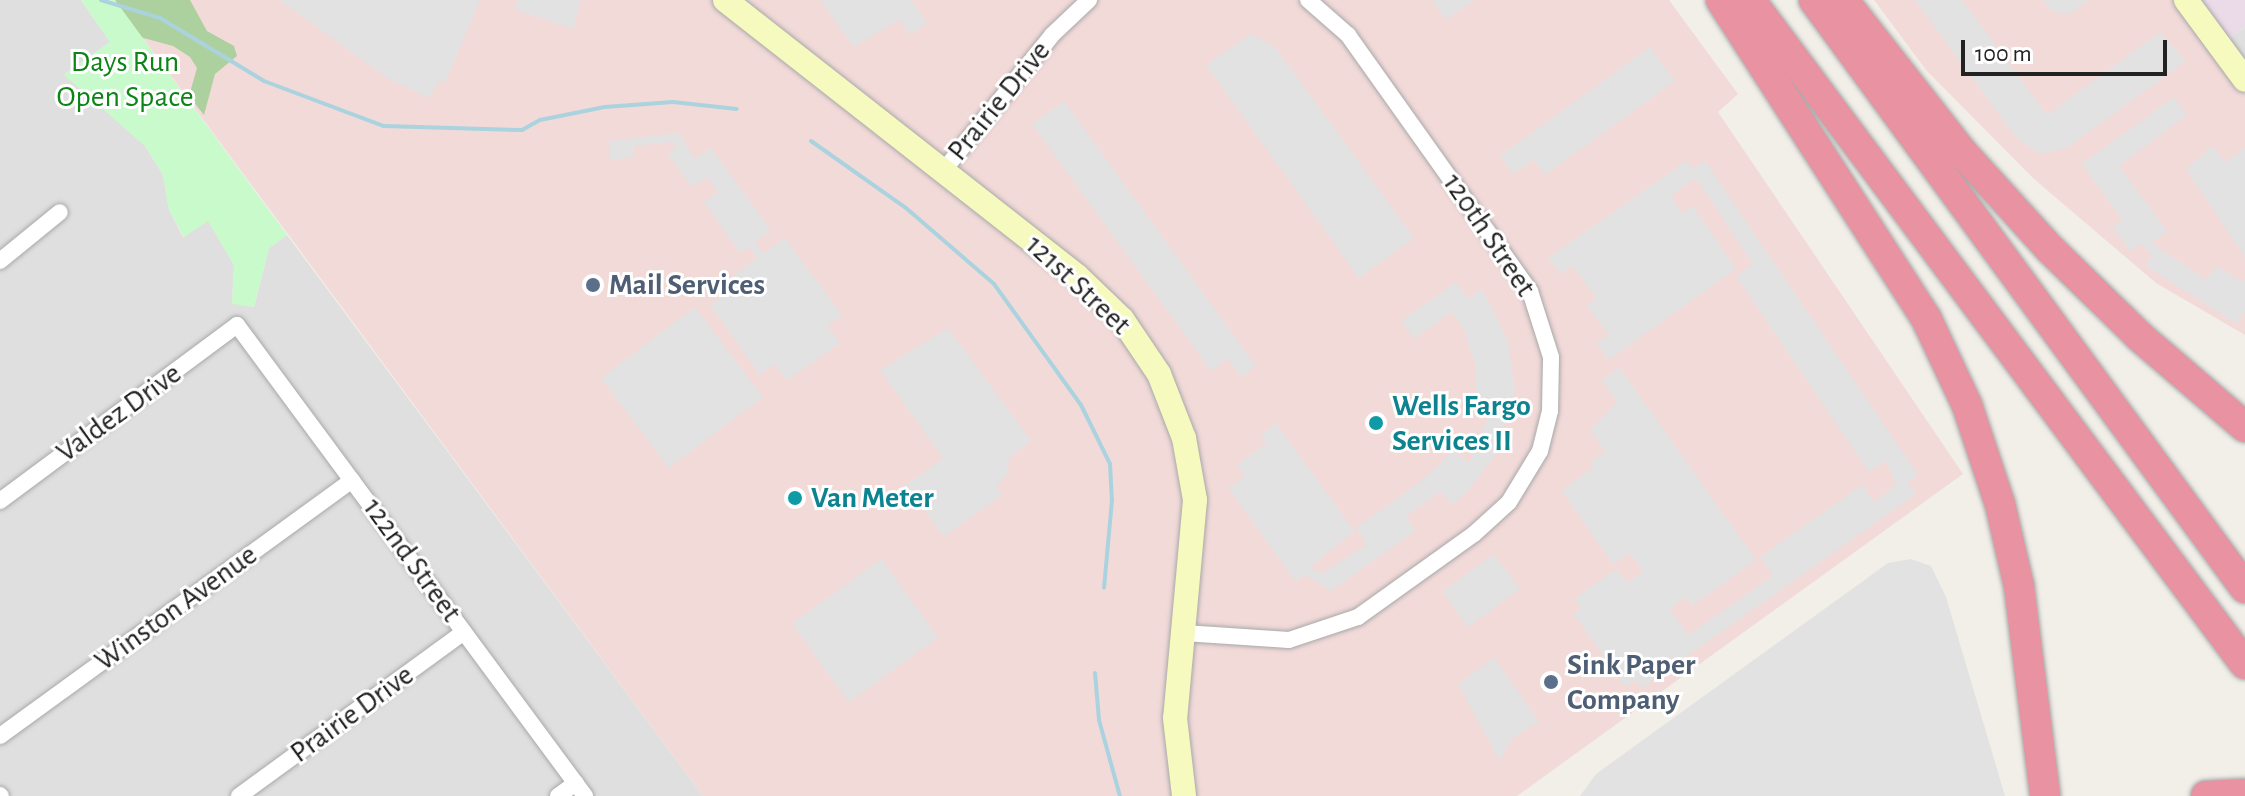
<!DOCTYPE html>
<style>
body{margin:0}
#map{position:relative;width:2245px;height:796px;overflow:hidden;background:#f2efe9;font-family:"Alegreya Sans",sans-serif}
div>[style]{position:absolute}
[style*='--x']{left:calc(var(--x)*1px);top:calc(var(--y)*1px);width:calc(var(--w)*1px);rotate:calc(var(--a)*1deg)}
.residential>*{inset:0;background:#e0dfdf}
.commercial>*{inset:0;background:#f2dad9}
.industrial>*{inset:0;background:#ebdbe8}
.forest>*{inset:0;background:#add19e}
.park>*{inset:0;background:#c8facc}
.parking>*{inset:0;background:#e2e2e2;transform-origin:0 0}
.stream>*{height:4px;margin:-2px;padding:0 2px;transform-origin:2px;border-radius:2px;background:#aad3df}
.roads{filter:drop-shadow(0 0 2px #a9a9a9) drop-shadow(0 0 2px #a9a9a9)}
.street>*{height:16px;margin:-8px;padding:0 8px;transform-origin:8px;border-radius:8px;background:#fff}
.secondary>*{height:24px;margin:-12px;padding:0 12px;transform-origin:12px;border-radius:12px;background:#f7fabf}
.highway>*{height:30px;margin:-15px;padding:0 15px;transform-origin:15px;border-radius:15px;background:#e892a2}
.dots>*{width:22px;height:22px;translate:-50% -50%;box-sizing:border-box;border:4px solid #fff;border-radius:50%}
span{translate:-50% -50%;white-space:nowrap;text-align:center;line-height:1.15;-webkit-text-stroke:6px #fff;paint-order:stroke}
.park-label{font-size:30px;color:#0c8416}
.street-label{font-size:30px;color:#222}
.service-label{font-size:30px;color:#4e5e75;font-weight:700}
.left{translate:0 -50%;text-align:left}
.culture-label{font-size:30px;color:#0d838f;font-weight:700}
.scale{position:absolute;left:1961px;top:40px;width:206px;height:36px;box-sizing:border-box;border:4px solid #222;border-top:0;padding-left:10px;font-size:24px;line-height:28px;white-space:nowrap;color:#222;-webkit-text-stroke:6px #fff;paint-order:stroke}
</style>
<div id="map">
<div class="residential">
<div style="clip-path:polygon(0 0,81px 0,110px 42px,65px 74px,145px 146px,163px 175px,169px 210px,183px 237px,208px 220px,234px 265px,232px 303px,254px 307px,269px 248px,287px 235px,703px 796px,0 796px)"></div>
<div style="clip-path:polygon(2245px 27px,2245px 80px,2220px 46px)"></div>
</div>
<div class="commercial">
<div style="clip-path:polygon(115px 0,1669px 0,1738px 94px,1718px 112px,1963px 474px,1517px 796px,703px 796px)"></div>
<div style="clip-path:polygon(1874px 0,2186px 0,2245px 80px,2245px 335px,2156px 283px,2034px 179px,1926px 70px)"></div>
</div>
<div class="industrial">
<div style="clip-path:polygon(2186px 0,2245px 0,2245px 27px,2220px 46px)"></div>
</div>
<div class="forest">
<div style="clip-path:polygon(94px 0,190px 0,207px 31px,234px 46px,237px 56px,215px 74px,204px 115px,189px 96px,197px 68px,190px 57px,173px 46px,136px 36px)"></div>
</div>
<div class="park">
<div style="clip-path:polygon(81px 0,115px 0,287px 235px,269px 248px,254px 307px,232px 304px,234px 265px,208px 221px,184px 237px,169px 210px,163px 175px,145px 146px,64px 75px,110px 42px)"></div>
</div>
<div class="parking">
<div style="clip-path:polygon(280px 0,480px 0,445px 83px,440px 80px,429px 98px,387px 78px)"></div>
<div style="clip-path:polygon(518px 0,581px 0,573px 29px,514px 9px)"></div>
<div style="clip-path:polygon(820px 0,911px 0,927px 23px,911px 35px,899px 20px,854px 47px)"></div>
<div style="clip-path:polygon(1432px 0,1475px 0,1446px 20px)"></div>
<div style="clip-path:polygon(1915px 0,1962px 0,2047px 115px,2160px 32px,2186px 61px,2068px 147px,2041px 154px,2017px 139px)"></div>
<div style="clip-path:polygon(2043px 0,2089px 0,2070px 14px,2052px 12px)"></div>
<div style="clip-path:polygon(1251px 34px,1275px 47px,1414px 238px,1359px 278px,1206px 65px)"></div>
<div style="clip-path:polygon(1650px 47px,1675px 81px,1545px 175px,1534px 160px,1513px 174px,1500px 156px)"></div>
<div style="clip-path:polygon(2174px 97px,2187px 115px,2119px 166px,2167px 231px,2152px 243px,2206px 280px,2217px 266px,2241px 282px,2245px 279px,2245px 311px,2237px 324px,2146px 266px,2152px 255px,2140px 244px,2130px 251px,2113px 227px,2122px 220px,2082px 164px)"></div>
<div style="clip-path:polygon(1064px 101px,1256px 366px,1241px 377px,1228px 359px,1211px 371px,1032px 124px)"></div>
<div style="clip-path:polygon(680px 133px,694px 159px,711px 148px,771px 230px,755px 242px,763px 254px,785px 238px,842px 315px,827px 326px,840px 343px,787px 380px,775px 364px,760px 375px,710px 305px,724px 294px,725px 282px,757px 258px,749px 247px,740px 253px,704px 202px,718px 192px,707px 177px,692px 187px,668px 154px,676px 147px,672px 142px,634px 146px,634px 157px,610px 160px,609px 141px)"></div>
<div style="clip-path:polygon(2213px 146px,2225px 162px,2245px 148px,2245px 257px,2186px 169px)"></div>
<div style="clip-path:polygon(1686px 161px,1693px 169px,1705px 161px,1918px 475px,1908px 482px,1916px 494px,1642px 688px,1636px 680px,1625px 687px,1574px 614px,1581px 609px,1575px 598px,1616px 569px,1627px 583px,1643px 572px,1630px 553px,1613px 564px,1561px 490px,1593px 468px,1590px 463px,1605px 451px,1590px 430px,1617px 402px,1602px 380px,1619px 367px,1756px 560px,1692px 606px,1686px 597px,1670px 609px,1688px 635px,1773px 576px,1760px 557px,1862px 485px,1875px 503px,1896px 484px,1886px 461px,1869px 472px,1736px 276px,1753px 264px,1699px 182px,1692px 180px,1671px 196px,1682px 213px,1693px 206px,1736px 269px,1608px 360px,1596px 342px,1609px 335px,1587px 305px,1596px 298px,1573px 266px,1561px 274px,1548px 258px)"></div>
<div style="clip-path:polygon(1456px 282px,1468px 299px,1482px 289px,1508px 341px,1515px 389px,1495px 455px,1468px 491px,1451px 505px,1441px 491px,1406px 516px,1415px 531px,1331px 591px,1305px 575px,1296px 582px,1228px 488px,1245px 476px,1237px 465px,1267px 443px,1261px 435px,1276px 423px,1354px 531px,1311px 567px,1322px 574px,1367px 544px,1356px 528px,1420px 482px,1453px 451px,1469px 463px,1492px 408px,1475px 405px,1475px 365px,1464px 329px,1451px 312px,1414px 339px,1401px 321px)"></div>
<div style="left:695px;top:307px;width:113px;height:118px;rotate:53deg"></div>
<div style="clip-path:polygon(948px 328px,1031px 441px,1009px 458px,1008px 473px,996px 486px,1002px 495px,944px 537px,920px 504px,912px 509px,899px 490px,943px 458px,880px 370px)"></div>
<div style="left:1494px;top:554px;width:44px;height:64px;rotate:54deg"></div>
<div style="left:881px;top:559px;width:97px;height:110px;rotate:54deg"></div>
<div style="clip-path:polygon(1911px 559px,1931px 566px,1946px 597px,2005px 796px,1580px 796px,1596px 774px,1888px 563px)"></div>
<div style="clip-path:polygon(1494px 658px,1539px 721px,1511px 740px,1500px 761px,1458px 684px)"></div>
</div>
<div class="stream">
<div style="--x:101;--y:0;--w:62;--a:17"></div>
<div style="--x:160;--y:18;--w:122;--a:31.2"></div>
<div style="--x:264;--y:81;--w:128;--a:20.6"></div>
<div style="--x:384;--y:126;--w:138;--a:1.7"></div>
<div style="--x:522;--y:130;--w:21;--a:-29"></div>
<div style="--x:540;--y:120;--w:66;--a:-11.3"></div>
<div style="--x:605;--y:107;--w:68;--a:-4.2"></div>
<div style="--x:673;--y:102;--w:64;--a:6.2"></div>
<div style="--x:811;--y:141;--w:116;--a:35.2"></div>
<div style="--x:906;--y:208;--w:116;--a:40.8"></div>
<div style="--x:994;--y:284;--w:149;--a:54.3"></div>
<div style="--x:1081;--y:405;--w:66;--a:63.8"></div>
<div style="--x:1110;--y:464;--w:36;--a:87"></div>
<div style="--x:1112;--y:500;--w:88;--a:95.2"></div>
<div style="--x:1095;--y:673;--w:47;--a:85.1"></div>
<div style="--x:1099;--y:720;--w:79;--a:74.6"></div>
</div>
<div class="roads">
<div class="street">
<div style="--x:944;--y:170;--w:173;--a:-51.3"></div>
<div style="--x:1052;--y:35;--w:51;--a:-43.4"></div>
<div style="--x:0;--y:261;--w:77;--a:-39.2"></div>
<div style="--x:0;--y:501;--w:295;--a:-36.6"></div>
<div style="--x:237;--y:325;--w:586;--a:53.54"></div>
<div style="--x:1184;--y:633;--w:105;--a:3.8"></div>
<div style="--x:1289;--y:640;--w:73;--a:-18.4"></div>
<div style="--x:1358;--y:617;--w:143;--a:-35.6"></div>
<div style="--x:1474;--y:534;--w:47;--a:-42.4"></div>
<div style="--x:1509;--y:502;--w:60;--a:-58.7"></div>
<div style="--x:1540;--y:451;--w:41;--a:-76"></div>
<div style="--x:1550;--y:411;--w:54;--a:-88.9"></div>
<div style="--x:1551;--y:357;--w:69;--a:-107.7"></div>
<div style="--x:1530;--y:291;--w:314;--a:-125.4"></div>
<div style="--x:1348;--y:35;--w:53;--a:-138.8"></div>
<div style="--x:0;--y:736;--w:435;--a:-36"></div>
<div style="--x:0;--y:795;--w:1;--a:45"></div>
<div style="--x:239;--y:796;--w:278;--a:-36.1"></div>
<div style="--x:558;--y:796;--w:22;--a:-36"></div>
</div>
<div class="secondary">
<div style="--x:725;--y:0;--w:447;--a:38.1"></div>
<div style="--x:1077;--y:276;--w:62;--a:43.7"></div>
<div style="--x:1122;--y:319;--w:66;--a:56.1"></div>
<div style="--x:1159;--y:374;--w:69;--a:68.7"></div>
<div style="--x:1184;--y:438;--w:63;--a:79.9"></div>
<div style="--x:1195;--y:500;--w:219;--a:95.2"></div>
<div style="--x:1175;--y:718;--w:79;--a:83.4"></div>
<div style="--x:2186;--y:0;--w:99;--a:53.6"></div>
</div>
<div class="highway">
<div style="--x:1721;--y:0;--w:378;--a:57.2"></div>
<div style="--x:1926;--y:318;--w:96;--a:64.8"></div>
<div style="--x:1967;--y:405;--w:104;--a:71.6"></div>
<div style="--x:2000;--y:504;--w:84;--a:77"></div>
<div style="--x:2019;--y:586;--w:212;--a:82.9"></div>
<div style="--x:1750;--y:0;--w:828;--a:53.3"></div>
<div style="--x:1814;--y:0;--w:729;--a:53.76"></div>
<div style="--x:1843;--y:0;--w:192;--a:52"></div>
<div style="--x:1961;--y:151;--w:132;--a:47.8"></div>
<div style="--x:2050;--y:249;--w:124;--a:44.3"></div>
<div style="--x:2139;--y:336;--w:140;--a:40.6"></div>
<div style="--x:2206;--y:796;--w:39;--a:-3"></div>
</div>
</div>
<div class="dots">
<div style="left:593px;top:285px;background:#5c6f8a"></div>
<div style="left:1376px;top:423px;background:#0f9aa8"></div>
<div style="left:795px;top:498px;background:#0f9aa8"></div>
<div style="left:1551px;top:682px;background:#5c6f8a"></div>
</div>
<div class="park-label">
<span style="left:125px;top:79px">Days Run<br>Open Space</span>
</div>
<div class="street-label">
<span style="left:999px;top:101px;rotate:-51deg">Prairie Drive</span>
<span style="left:1489px;top:235px;rotate:56deg">120th Street</span>
<span style="left:1078px;top:285px;rotate:43deg">121st Street</span>
<span style="left:119px;top:413px;rotate:-36deg">Valdez Drive</span>
<span style="left:412px;top:560px;rotate:54deg">122nd Street</span>
<span style="left:176px;top:608px;rotate:-36deg">Winston Avenue</span>
<span style="left:352px;top:714px;rotate:-36deg">Prairie Drive</span>
</div>
<div class="service-label">
<span class="left" style="left:609px;top:285px">Mail Services</span>
<span class="left" style="left:1567px;top:682px">Sink Paper<br>Company</span>
</div>
<div class="culture-label">
<span class="left" style="left:1392px;top:423px">Wells Fargo<br>Services II</span>
<span class="left" style="left:811px;top:498px">Van Meter</span>
</div>
<div class="scale">100 m</div>
</div>
